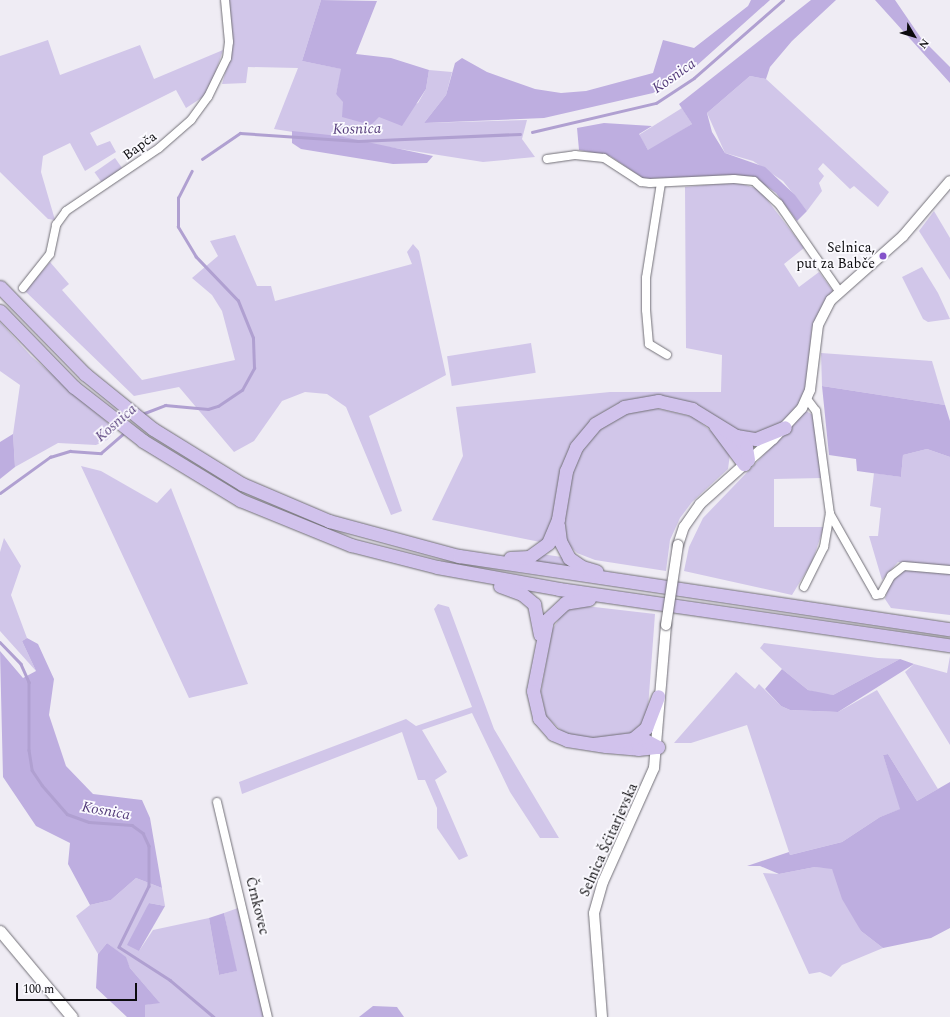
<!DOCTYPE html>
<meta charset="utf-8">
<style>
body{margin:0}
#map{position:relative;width:950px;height:1017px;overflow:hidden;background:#efecf4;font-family:Spectral,serif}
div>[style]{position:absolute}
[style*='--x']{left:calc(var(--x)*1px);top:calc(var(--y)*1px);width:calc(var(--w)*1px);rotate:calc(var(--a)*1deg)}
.green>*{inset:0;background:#d1c6e9;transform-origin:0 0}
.forest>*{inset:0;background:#beaee0}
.stream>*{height:2.5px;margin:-1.25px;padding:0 1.25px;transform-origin:1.25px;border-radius:1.25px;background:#b0a0d1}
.roads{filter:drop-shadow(0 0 1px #727077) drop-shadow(0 0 1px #727077)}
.minor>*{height:8px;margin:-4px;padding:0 4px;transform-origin:4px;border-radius:4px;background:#fff}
.tertiary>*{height:10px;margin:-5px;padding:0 5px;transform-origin:5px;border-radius:5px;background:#fff}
.secondary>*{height:11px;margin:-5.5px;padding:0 5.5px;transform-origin:5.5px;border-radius:5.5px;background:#fff}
.primary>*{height:13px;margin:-6.5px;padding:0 6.5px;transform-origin:6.5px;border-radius:6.5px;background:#d1c2ec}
.bridges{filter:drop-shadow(0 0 1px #727077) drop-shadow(0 0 1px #727077)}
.tertiary-bridge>*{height:10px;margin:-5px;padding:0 5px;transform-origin:5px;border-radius:5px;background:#fff}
.dots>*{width:11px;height:11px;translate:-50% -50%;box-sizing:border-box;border:2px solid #fbfaff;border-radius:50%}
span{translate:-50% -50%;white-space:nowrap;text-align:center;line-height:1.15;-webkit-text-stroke:3.5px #fbfaff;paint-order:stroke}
.street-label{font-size:14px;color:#0c0b0e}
.poi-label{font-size:14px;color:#0c0b0e}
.right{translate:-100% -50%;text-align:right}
.water-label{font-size:15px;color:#553d7b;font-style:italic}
.north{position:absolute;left:894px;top:16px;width:40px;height:40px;-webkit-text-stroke:3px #fbfaff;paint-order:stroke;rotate:128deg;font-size:11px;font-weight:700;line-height:16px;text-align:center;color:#0c0b0e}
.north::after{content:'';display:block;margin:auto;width:14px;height:18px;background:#0c0b0e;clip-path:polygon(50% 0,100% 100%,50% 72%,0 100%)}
.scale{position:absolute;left:16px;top:983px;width:121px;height:18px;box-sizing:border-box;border:2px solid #0c0b0e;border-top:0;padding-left:5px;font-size:12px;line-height:14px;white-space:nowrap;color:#0c0b0e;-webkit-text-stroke:3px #fbfaff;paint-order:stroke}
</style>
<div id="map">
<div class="green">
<div style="clip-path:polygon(227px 0,321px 0,302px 61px,342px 69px,336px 94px,378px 117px,418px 103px,426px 89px,429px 70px,452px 72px,446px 95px,424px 123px,527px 120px,522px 139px,535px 157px,483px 162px,274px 129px,298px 68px,248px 67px,246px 83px,222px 84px,228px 63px)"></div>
<div style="clip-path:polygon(48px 40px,60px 75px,140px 45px,154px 79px,223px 50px,211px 86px,203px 97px,186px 108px,176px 90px,90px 133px,97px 146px,110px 141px,116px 152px,85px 171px,70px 143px,43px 156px,41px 172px,55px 220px,48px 219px,0 172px,0 56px)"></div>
<div style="clip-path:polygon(750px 76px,766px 79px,889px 192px,878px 207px,854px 186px,850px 189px,823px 163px,818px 169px,824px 176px,819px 183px,822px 191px,807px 211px,783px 181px,753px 161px,725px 153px,707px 113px)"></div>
<div style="left:682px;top:108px;width:19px;height:51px;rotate:58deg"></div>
<div style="left:115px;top:158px;width:16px;height:25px;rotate:55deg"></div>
<div style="clip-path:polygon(735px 182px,759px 189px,804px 248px,784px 264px,799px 287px,819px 272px,833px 291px,812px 327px,807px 385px,802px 399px,785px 421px,756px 435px,732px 430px,703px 408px,617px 404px,595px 417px,545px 543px,432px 520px,463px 456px,456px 407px,610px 392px,721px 392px,722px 355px,686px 348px,685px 187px)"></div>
<div style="clip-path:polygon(934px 211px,950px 238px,950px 280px,919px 231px)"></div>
<div style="clip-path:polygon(235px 235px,257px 286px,271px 286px,275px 301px,412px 264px,407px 252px,413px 244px,419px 251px,446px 375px,369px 416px,402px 511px,391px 515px,346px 407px,327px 394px,305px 392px,282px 401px,254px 441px,234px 452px,179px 387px,134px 396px,25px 291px,50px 262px,69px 284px,62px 290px,142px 380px,235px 360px,222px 311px,212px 295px,192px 278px,218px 256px,210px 241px)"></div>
<div style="clip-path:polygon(922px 267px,938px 293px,950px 319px,928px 322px,923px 319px,902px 277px)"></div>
<div style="clip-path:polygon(0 322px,31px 356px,116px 430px,107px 440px,96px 445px,58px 443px,15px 467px,13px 434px,20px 385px,0 371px)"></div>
<div style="left:531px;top:343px;width:30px;height:85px;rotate:81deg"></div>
<div style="clip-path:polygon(821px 353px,932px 361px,945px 405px,822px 386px)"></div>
<div style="clip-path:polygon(650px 407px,693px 417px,715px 434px,730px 454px,728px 469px,692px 502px,680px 518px,670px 540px,666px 571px,595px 560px,577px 553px,562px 538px,566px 496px,576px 457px,593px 432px,622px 413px)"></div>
<div style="clip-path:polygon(806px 411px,813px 415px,822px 478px,774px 479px,774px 527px,824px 527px,812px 562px,792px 595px,684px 571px,689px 547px,703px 518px)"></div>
<div style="clip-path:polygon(927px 449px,950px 457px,950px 566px,898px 562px,882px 580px,869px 536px,878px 536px,881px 508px,870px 506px,874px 473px,901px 477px,903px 455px)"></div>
<div style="clip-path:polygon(81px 466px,101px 471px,157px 503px,171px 488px,248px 684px,189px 698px)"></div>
<div style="clip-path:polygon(4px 538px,21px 566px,11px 595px,27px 638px,22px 641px,36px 671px,0 631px,0 552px)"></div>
<div style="clip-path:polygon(541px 554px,562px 557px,571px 565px,534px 563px,533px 560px)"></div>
<div style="clip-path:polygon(909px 569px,950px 574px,950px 615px,891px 608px,885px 599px,890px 583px,899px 572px)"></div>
<div style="clip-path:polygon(438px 604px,449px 607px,494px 729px,559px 838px,540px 838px,510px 792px,472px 713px,422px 730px,447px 772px,435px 780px,468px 856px,459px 860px,437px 828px,437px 808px,425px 780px,418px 780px,402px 732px,242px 794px,239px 782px,406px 719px,416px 726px,472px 707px,434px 609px)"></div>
<div style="clip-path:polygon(577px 605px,655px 614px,648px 708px,645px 720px,631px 734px,591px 739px,574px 736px,563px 732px,546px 716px,541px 692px,552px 630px,562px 614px)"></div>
<div style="clip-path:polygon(764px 643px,878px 658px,900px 659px,833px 695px,822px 694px,808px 690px,782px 669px,760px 648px)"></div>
<div style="clip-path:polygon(950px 656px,950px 745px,905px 672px,914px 664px,947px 673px)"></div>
<div style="clip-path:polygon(736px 672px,755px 689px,759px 684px,781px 706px,790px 710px,838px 712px,877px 690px,938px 789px,917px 801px,888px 754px,883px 755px,901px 809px,880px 817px,842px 842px,790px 855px,747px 725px,691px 743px,674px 743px)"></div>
<div style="clip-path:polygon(815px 867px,832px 868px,861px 931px,883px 948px,842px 965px,831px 977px,820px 972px,809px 974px,763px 873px,779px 874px)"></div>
<div style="clip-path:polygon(136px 878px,162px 888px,165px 906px,149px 903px,139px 951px,153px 930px,209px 918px,219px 975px,236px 971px,224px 913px,238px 908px,264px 1017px,145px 1017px,145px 1005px,159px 1002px,130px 968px,125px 957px,107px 943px,98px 954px,76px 916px,90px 905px,111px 900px)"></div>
</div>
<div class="forest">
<div style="clip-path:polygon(321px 0,377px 1px,356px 54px,391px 58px,429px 70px,426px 89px,402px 126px,379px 117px,371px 125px,342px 117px,343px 102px,336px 94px,341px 69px,302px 61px)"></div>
<div style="clip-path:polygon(751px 0,770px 0,694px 68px,653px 93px,544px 118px,424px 123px,446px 95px,455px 63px,462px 58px,487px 72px,535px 89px,561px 93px,586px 91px,653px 73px,663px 40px,694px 48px,748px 6px)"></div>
<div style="clip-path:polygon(811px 0,836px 0,792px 41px,770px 67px,766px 79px,750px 76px,707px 113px,712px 132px,725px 153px,765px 167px,795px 195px,807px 211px,797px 221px,776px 193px,752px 176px,644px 179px,610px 156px,579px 150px,577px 128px,604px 123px,652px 126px,639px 134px,648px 150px,692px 124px,679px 104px)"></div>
<div style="clip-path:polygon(875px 0,895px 0,921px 38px,950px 67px,950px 83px)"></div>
<div style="clip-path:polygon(292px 131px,339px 136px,433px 156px,427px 163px,393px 164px,301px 149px,292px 143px)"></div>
<div style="clip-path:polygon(822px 386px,945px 405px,950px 421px,950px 457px,927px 449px,903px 455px,901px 477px,857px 471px,856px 459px,829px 455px)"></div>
<div style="clip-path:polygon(13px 434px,15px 467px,0 479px,0 442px)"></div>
<div style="clip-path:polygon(27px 638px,38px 644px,54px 679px,49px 715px,66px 766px,93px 794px,142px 800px,150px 818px,162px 888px,136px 878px,111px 900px,90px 905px,68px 864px,70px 843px,36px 826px,3px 777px,0 651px,23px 678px,36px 671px,22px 641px)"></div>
<div style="clip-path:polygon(900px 659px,914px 664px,838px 712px,790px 710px,781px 706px,765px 689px,782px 669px,808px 690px,833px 695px)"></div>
<div style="clip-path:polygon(888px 754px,917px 801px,950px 782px,950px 928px,931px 938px,883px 948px,861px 931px,842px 899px,832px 869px,815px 867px,779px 874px,760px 866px,747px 866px,789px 852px,790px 855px,842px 842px,880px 817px,900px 809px,883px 755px)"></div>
<div style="clip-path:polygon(149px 903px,165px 906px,139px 951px,127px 945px)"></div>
<div style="clip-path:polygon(224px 913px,237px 971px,219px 975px,209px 918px)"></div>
<div style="clip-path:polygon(107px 943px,126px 957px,130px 968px,160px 1003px,145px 1005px,145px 1017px,127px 1017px,96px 988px,98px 954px)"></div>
<div style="clip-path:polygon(373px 1006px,397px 1007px,404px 1017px,359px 1017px)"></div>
</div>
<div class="stream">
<div style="--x:532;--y:132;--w:127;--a:-13.2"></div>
<div style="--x:656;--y:103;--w:45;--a:-33.3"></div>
<div style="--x:694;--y:78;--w:118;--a:-41.2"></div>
<div style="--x:202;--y:159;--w:46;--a:-34.4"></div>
<div style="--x:240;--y:133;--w:118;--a:3.9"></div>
<div style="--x:358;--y:141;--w:162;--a:-2.5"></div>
<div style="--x:142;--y:414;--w:25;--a:-21"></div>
<div style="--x:165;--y:405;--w:43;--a:5.3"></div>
<div style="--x:208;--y:409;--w:10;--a:-17"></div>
<div style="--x:218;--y:406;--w:29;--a:-34"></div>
<div style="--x:242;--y:390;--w:25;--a:-61"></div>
<div style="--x:254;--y:368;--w:30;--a:-92"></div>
<div style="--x:253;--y:338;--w:40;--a:-112"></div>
<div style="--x:238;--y:301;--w:61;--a:-133.7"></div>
<div style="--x:196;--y:257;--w:35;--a:-121"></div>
<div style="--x:178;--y:227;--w:29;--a:-90"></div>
<div style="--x:178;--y:198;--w:30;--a:-63"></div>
<div style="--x:0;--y:493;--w:62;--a:-35.8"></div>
<div style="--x:50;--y:457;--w:21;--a:-17"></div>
<div style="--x:70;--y:451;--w:31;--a:4"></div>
<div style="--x:101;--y:453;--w:32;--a:-41"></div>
<div style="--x:0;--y:642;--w:30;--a:46"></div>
<div style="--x:21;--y:664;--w:20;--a:66"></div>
<div style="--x:29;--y:682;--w:68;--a:90"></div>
<div style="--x:29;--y:750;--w:20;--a:81"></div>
<div style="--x:32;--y:770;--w:18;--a:56"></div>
<div style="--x:42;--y:785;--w:38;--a:49"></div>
<div style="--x:67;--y:814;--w:23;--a:20"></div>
<div style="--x:89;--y:822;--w:43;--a:4"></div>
<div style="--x:132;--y:825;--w:14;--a:36"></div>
<div style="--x:143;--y:833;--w:14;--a:65"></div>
<div style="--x:149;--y:846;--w:40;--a:90"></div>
<div style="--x:149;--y:886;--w:68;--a:116.2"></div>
<div style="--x:119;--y:947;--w:61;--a:32.9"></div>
<div style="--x:170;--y:980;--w:57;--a:40.1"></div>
</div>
<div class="roads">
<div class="minor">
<div style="--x:547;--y:159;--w:28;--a:-8"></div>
<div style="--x:575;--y:155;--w:29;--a:6"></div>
<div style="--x:604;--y:158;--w:44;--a:33"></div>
<div style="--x:641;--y:182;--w:9;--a:6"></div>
<div style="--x:650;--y:183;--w:84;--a:-2.7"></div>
<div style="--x:734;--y:179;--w:20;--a:6"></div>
<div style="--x:754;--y:181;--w:34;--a:43"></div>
<div style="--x:779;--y:204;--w:106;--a:55.4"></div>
<div style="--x:661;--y:183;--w:96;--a:99"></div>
<div style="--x:646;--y:278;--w:32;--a:90"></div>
<div style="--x:646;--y:310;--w:34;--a:85"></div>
<div style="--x:649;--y:344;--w:21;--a:31"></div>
<div style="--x:23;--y:288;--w:43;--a:-51.5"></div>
<div style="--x:50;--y:254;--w:30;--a:-78"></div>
<div style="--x:56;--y:225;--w:17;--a:-54"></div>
<div style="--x:66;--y:211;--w:112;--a:-34.1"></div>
<div style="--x:159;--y:148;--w:43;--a:-41.2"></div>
<div style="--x:191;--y:120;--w:29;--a:-54"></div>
<div style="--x:208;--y:97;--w:43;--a:-64"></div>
<div style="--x:227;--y:58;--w:16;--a:-83"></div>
<div style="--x:229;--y:42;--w:42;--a:-95.4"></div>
<div style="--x:830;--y:514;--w:93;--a:60.4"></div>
<div style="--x:876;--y:595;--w:5;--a:-11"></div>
<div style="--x:881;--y:594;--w:21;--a:-61"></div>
<div style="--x:891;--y:576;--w:16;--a:-38"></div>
<div style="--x:904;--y:566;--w:46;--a:5"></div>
<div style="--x:804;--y:587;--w:45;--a:-63.4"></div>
<div style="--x:824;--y:547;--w:34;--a:-80"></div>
<div style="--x:830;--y:514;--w:104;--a:-97.7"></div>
<div style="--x:816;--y:411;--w:15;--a:-127"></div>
<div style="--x:217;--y:802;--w:221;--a:76.7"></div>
</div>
<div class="tertiary">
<div style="--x:678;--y:545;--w:19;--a:-72"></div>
<div style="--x:684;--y:527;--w:28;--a:-55"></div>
<div style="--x:700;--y:504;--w:98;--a:-41.7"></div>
<div style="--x:773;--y:439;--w:42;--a:-46.9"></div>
<div style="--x:802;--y:408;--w:20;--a:-66"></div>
<div style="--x:810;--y:390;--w:65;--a:-83"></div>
<div style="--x:818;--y:325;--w:28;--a:-63"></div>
<div style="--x:831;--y:300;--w:96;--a:-41.6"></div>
<div style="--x:903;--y:236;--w:72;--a:-49.5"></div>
<div style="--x:602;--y:1017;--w:104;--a:-94.4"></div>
<div style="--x:594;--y:913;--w:32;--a:-74"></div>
<div style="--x:603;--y:882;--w:125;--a:-65.9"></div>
<div style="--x:654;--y:768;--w:144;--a:-85.2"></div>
</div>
<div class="secondary">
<div style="--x:0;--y:931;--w:112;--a:50.1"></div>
</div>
<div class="primary">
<div style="--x:0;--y:287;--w:122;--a:45.7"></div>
<div style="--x:85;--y:374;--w:87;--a:39"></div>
<div style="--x:153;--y:429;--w:105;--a:31.7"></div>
<div style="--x:242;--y:484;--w:95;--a:23"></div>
<div style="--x:329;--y:521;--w:135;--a:15.1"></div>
<div style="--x:459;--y:556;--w:496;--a:8.5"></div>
<div style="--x:0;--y:311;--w:106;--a:45.8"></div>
<div style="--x:74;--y:387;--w:88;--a:38"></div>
<div style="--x:143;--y:441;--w:114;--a:31.3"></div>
<div style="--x:240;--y:500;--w:120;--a:22.1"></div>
<div style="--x:351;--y:545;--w:89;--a:14.3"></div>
<div style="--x:437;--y:567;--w:124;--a:10.2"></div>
<div style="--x:559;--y:589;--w:395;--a:8.2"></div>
<div style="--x:715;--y:425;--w:49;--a:53.4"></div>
<div style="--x:736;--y:436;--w:20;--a:9"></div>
<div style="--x:756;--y:439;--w:31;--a:-22"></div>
<div style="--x:558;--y:525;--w:16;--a:83"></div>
<div style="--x:560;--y:541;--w:19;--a:62"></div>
<div style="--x:569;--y:558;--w:16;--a:35"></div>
<div style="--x:582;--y:567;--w:15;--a:16"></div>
<div style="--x:510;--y:558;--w:19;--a:-3"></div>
<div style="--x:529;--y:557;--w:24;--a:-36"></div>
<div style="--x:548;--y:543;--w:26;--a:-67"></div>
<div style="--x:558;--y:519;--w:49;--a:-80.5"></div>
<div style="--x:566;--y:471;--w:26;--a:-67"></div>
<div style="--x:576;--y:447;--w:30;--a:-50"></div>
<div style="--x:595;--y:424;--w:34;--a:-30"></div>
<div style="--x:624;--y:407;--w:35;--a:-10"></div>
<div style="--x:658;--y:401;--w:35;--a:13"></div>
<div style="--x:692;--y:409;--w:52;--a:31.5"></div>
<div style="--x:736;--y:436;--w:15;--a:48"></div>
<div style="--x:746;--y:447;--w:13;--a:81"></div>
<div style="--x:500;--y:586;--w:23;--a:20"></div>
<div style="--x:522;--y:594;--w:16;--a:40"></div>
<div style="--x:534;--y:604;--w:31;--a:79"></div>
<div style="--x:589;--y:599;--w:24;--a:171"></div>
<div style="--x:565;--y:603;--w:25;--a:137"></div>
<div style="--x:547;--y:620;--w:72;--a:101.2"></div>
<div style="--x:533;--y:691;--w:28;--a:77"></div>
<div style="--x:539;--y:718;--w:21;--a:49"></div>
<div style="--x:553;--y:734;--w:15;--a:23"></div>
<div style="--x:567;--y:740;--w:39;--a:9"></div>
<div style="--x:606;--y:746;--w:32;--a:5"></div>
<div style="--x:638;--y:749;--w:20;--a:-6"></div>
<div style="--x:658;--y:747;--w:19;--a:-152"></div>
<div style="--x:641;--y:738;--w:48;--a:172.9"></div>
<div style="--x:634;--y:738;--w:16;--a:-40"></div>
<div style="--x:646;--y:728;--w:34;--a:-69"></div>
</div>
</div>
<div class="bridges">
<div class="tertiary-bridge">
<div style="--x:666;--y:625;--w:81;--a:-81.5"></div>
</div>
</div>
<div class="dots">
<div style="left:883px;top:256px;background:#8452ca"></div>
</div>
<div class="street-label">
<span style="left:140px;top:146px;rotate:-36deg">Bapča</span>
<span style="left:609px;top:840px;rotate:-66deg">Selnica Šćitarjevska</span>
<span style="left:257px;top:906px;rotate:76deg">Črnkovec</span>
</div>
<div class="poi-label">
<span class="right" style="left:875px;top:256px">Selnica,<br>put za Babče</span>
</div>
<div class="water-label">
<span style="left:674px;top:76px;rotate:-35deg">Kosnica</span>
<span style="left:357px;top:129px;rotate:-1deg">Kosnica</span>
<span style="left:116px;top:423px;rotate:-41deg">Kosnica</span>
<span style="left:106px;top:811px;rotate:10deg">Kosnica</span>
</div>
<div class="north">N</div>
<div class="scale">100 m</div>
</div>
